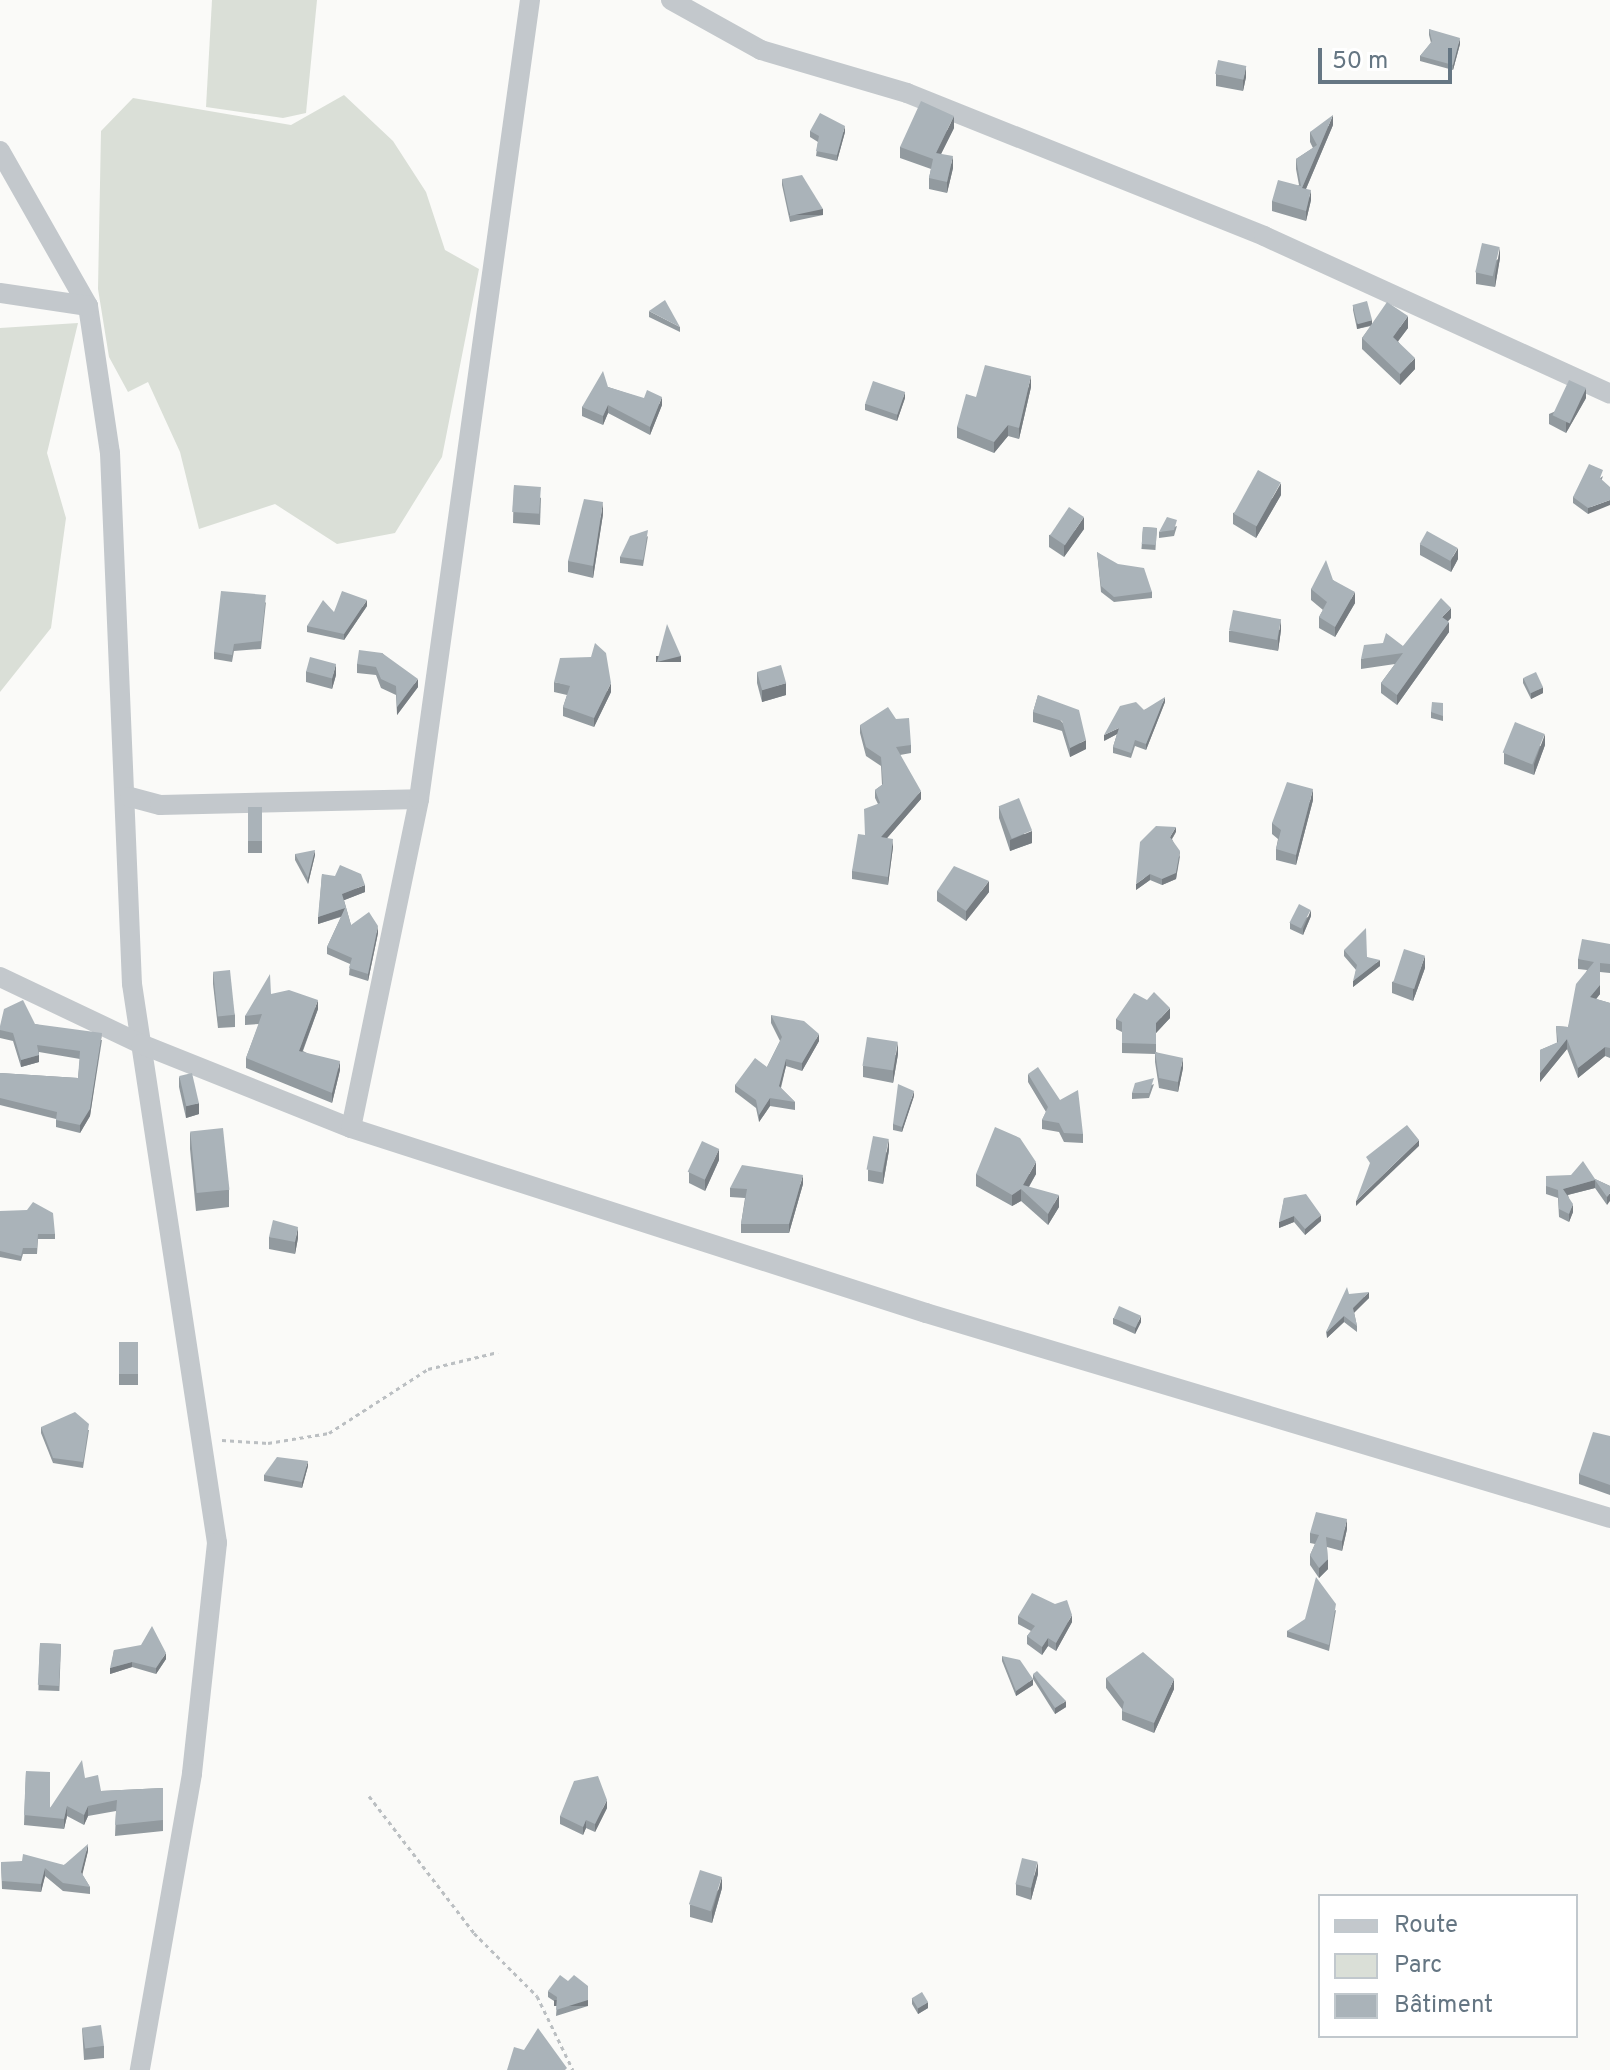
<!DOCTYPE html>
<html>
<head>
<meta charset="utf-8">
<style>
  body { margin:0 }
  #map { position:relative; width:1610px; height:2070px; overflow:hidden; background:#fafaf8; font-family:Overpass,sans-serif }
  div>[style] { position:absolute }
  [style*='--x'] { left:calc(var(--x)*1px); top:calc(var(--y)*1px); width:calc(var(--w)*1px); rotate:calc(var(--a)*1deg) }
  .green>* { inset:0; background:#dadfd7 }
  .path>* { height:3px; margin-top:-1.5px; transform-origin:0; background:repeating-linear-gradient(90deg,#bbbfc2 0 4px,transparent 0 8px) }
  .street>* { height:20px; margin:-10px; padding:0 10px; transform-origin:10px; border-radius:10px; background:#c3c8cc }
  .wall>* { inset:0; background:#929a9f; transform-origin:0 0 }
  .shaded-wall>* { inset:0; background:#777d82; transform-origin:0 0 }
  .building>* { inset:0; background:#aab3b9; transform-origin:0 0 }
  span { translate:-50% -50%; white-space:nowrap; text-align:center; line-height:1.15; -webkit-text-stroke:8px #fff; paint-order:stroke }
  .legend { position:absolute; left:1318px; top:1894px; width:260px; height:144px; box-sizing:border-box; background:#fff; border:2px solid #c1c8cd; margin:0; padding:10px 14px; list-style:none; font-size:24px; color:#657683 }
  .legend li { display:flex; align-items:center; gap:16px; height:40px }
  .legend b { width:40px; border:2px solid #c1c8cd }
  .scale { position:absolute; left:1318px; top:48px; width:134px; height:36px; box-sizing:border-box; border:4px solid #657683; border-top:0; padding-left:10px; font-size:24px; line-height:28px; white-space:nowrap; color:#657683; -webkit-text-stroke:6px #fff; paint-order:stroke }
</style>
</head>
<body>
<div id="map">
  <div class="green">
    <i style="clip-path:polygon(212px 0,317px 0,306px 113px,283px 118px,206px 107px)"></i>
    <i style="clip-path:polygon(344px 95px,393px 141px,426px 192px,445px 250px,479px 269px,442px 457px,395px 533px,337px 544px,275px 504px,199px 529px,180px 452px,148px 382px,128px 392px,109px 357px,98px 289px,101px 131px,133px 98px,291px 125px)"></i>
    <i style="clip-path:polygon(78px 323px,47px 453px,66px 518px,51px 628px,0 692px,0 328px)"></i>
  </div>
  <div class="path">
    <i style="--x:222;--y:1440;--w:46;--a:3.7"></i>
    <i style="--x:268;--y:1443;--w:62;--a:-9.3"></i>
    <i style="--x:329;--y:1433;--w:118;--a:-32.9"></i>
    <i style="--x:428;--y:1369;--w:72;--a:-13.7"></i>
    <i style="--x:369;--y:1796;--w:173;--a:52.5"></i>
    <i style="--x:474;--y:1933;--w:89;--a:45"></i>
    <i style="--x:537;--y:1996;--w:82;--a:64.1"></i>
  </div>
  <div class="street">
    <i style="--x:671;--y:0;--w:103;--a:29.1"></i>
    <i style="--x:761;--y:50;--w:152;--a:16.4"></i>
    <i style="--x:907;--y:93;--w:385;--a:21.8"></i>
    <i style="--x:1264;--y:236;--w:380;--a:24.5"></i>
    <i style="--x:0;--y:151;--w:178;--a:60.4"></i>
    <i style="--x:88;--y:306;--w:149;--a:81.5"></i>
    <i style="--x:110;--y:453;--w:531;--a:87.63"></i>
    <i style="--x:132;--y:984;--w:565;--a:81.35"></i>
    <i style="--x:217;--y:1543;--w:232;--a:96.2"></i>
    <i style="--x:192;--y:1774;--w:301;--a:100"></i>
    <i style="--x:0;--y:293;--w:89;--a:8.4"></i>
    <i style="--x:130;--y:797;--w:31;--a:15"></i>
    <i style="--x:160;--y:805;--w:259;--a:-1.3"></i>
    <i style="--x:0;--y:977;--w:156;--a:25.4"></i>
    <i style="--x:141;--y:1044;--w:226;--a:21.8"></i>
    <i style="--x:351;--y:1128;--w:604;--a:17.84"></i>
    <i style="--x:926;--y:1313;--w:714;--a:16.68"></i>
    <i style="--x:351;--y:1128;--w:336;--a:-78.3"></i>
    <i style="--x:419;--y:799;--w:807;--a:-82.09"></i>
  </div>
  <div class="wall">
    <i style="clip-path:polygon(1429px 29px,1460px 44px,1453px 70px,1420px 61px,1420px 56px,1431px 43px,1429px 35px)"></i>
    <i style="clip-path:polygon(1216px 74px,1246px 77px,1243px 91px,1216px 86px)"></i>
    <i style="clip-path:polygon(1333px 125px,1306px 189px,1311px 200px,1306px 221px,1272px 211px,1272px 201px,1299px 185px,1296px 169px,1296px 159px,1313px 148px,1310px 142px,1310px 132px)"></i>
    <i style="clip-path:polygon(954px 128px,941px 154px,953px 168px,947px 193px,929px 189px,929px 178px,931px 169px,900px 158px,900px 147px)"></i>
    <i style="clip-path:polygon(810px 131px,845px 132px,837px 161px,816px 156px,818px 142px,810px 137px)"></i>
    <i style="clip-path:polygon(782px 179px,823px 215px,790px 222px,782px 185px)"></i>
    <i style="clip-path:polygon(1500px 258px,1495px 287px,1476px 284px,1476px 272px)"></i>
    <i style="clip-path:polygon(1353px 305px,1372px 324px,1408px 328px,1398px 341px,1415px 369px,1400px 385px,1362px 349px,1362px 338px,1371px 326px,1357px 329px,1353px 310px)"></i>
    <i style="clip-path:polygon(649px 311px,680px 327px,680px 332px,649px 317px)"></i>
    <i style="clip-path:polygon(608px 387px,662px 405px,650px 435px,608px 413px,603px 425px,582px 416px,582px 407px)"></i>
    <i style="clip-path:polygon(1031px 387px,1019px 439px,1008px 436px,994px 453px,957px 438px,957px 427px,976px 397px)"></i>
    <i style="clip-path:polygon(905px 398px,897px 421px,865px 410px,865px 404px)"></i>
    <i style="clip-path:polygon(1586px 398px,1566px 433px,1549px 424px,1549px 414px)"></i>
    <i style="clip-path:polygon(1603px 476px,1602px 479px,1588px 514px,1573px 503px,1573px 497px)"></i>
    <i style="clip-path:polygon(514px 485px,541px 498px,540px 525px,513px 523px)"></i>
    <i style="clip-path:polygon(1281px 495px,1256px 538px,1233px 524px,1233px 513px)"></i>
    <i style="clip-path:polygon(603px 514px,593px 578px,568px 572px,568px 561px)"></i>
    <i style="clip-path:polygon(1177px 526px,1174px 536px,1159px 538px,1159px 532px)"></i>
    <i style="left:1143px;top:527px;width:14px;height:22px;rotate:4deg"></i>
    <i style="clip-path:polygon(1084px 529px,1064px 557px,1049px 547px,1049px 535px)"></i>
    <i style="clip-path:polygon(648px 536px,643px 566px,620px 563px,620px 557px)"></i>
    <i style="clip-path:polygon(1420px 544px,1458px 559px,1451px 572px,1420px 555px)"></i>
    <i style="clip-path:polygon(1097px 552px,1152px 592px,1152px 598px,1114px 602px,1101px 592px)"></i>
    <i style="clip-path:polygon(1333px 580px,1355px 603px,1335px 637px,1319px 628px,1319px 617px,1323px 610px,1311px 600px,1311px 589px)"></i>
    <i style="clip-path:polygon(266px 602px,261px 649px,234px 651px,232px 662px,214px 659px,214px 652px)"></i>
    <i style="clip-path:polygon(367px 606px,344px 640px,307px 632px,307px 626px,334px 612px)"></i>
    <i style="clip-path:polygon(1451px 618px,1448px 621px,1449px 632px,1397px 705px,1381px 693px,1381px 683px,1395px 664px,1361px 669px,1361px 659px,1403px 646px)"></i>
    <i style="clip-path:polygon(1281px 630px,1278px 651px,1229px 642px,1229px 631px)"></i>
    <i style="clip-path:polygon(382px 653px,418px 687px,397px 715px,396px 695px,381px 688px,376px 675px,357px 673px,357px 664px)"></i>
    <i style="clip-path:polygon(306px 671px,336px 675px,332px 689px,306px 682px)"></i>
    <i style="clip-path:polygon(757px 672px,786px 695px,762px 702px,757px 683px)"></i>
    <i style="clip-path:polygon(1523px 678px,1543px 693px,1531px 699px,1523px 683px)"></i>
    <i style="clip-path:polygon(554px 682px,611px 692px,594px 727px,563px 716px,563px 707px,567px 695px,554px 692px)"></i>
    <i style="clip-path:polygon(1038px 695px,1086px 749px,1070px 757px,1062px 731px,1033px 722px,1033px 712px)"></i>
    <i style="clip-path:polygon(1165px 702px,1146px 750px,1135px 746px,1131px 758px,1113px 753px,1113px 747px,1117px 734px,1104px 741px,1144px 710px)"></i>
    <i style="clip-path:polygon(1443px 703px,1443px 721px,1431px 718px,1431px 712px)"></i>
    <i style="clip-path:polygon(860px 725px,911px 745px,911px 753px,900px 755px,921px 799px,887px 838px,893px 847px,888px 885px,852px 879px,852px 871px,878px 804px,875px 798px,875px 790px,882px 785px,881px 766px,866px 756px,860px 733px)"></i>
    <i style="clip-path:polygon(1545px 745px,1534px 775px,1504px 764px,1504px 753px)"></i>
    <i style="clip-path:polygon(1313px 800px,1296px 865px,1276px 860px,1276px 849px,1278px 839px,1272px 834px,1272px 823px)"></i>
    <i style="clip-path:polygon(999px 806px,1032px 843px,1010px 851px,999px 818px)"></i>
    <i style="left:248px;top:807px;width:14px;height:46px"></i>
    <i style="clip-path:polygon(1176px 832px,1172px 839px,1180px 857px,1176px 879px,1162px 885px,1150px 880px,1136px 890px)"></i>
    <i style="clip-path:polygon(295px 854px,315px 855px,308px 884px,295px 860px)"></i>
    <i style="clip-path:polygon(322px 874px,365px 892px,344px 900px,351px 925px,378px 933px,368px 981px,349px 975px,350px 964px,327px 954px,327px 947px,341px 917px,318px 924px)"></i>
    <i style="clip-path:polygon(937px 891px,989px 892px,966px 921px,937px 901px)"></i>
    <i style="clip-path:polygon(1311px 916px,1303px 935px,1290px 929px,1290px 923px)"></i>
    <i style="clip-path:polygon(1610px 944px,1610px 973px,1600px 972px,1600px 994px,1596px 999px,1610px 1003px,1610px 1058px,1605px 1056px,1578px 1078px,1567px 1049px,1540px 1082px,1540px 1050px,1557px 1043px,1556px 1026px,1568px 1027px,1587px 970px,1578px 969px,1578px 959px)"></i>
    <i style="clip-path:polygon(1344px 950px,1367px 957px,1380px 966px,1353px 987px,1356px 970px,1344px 956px)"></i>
    <i style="clip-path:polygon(1425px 968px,1413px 1001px,1392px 993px,1392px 982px)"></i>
    <i style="clip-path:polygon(213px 972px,235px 1015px,235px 1027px,218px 1028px,213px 984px)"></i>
    <i style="clip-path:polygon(271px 994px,318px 1009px,303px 1051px,340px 1070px,332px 1103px,246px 1068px,246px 1058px,259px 1024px,245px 1025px,245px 1016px)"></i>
    <i style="clip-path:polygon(771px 1015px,819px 1041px,802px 1071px,786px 1066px,781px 1088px,795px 1102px,795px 1110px,770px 1106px,759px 1122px,756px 1108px,735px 1092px,735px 1085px,767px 1067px,780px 1041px,771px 1023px)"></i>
    <i style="clip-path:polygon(1170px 1018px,1156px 1033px,1156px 1052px,1183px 1068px,1178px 1092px,1159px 1088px,1155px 1062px,1155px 1054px,1122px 1053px,1122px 1032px,1116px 1029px,1116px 1019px)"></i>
    <i style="clip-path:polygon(35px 1024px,102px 1040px,90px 1116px,80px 1133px,56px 1127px,56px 1119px,0 1105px,0 1073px,78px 1078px,80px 1059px,39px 1052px,39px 1062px,21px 1067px,13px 1041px,0 1038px,0 1026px)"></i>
    <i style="clip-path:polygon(898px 1054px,893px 1083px,863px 1077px,863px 1066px)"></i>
    <i style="clip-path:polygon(1028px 1074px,1083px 1134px,1083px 1143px,1064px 1142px,1059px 1132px,1042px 1129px,1042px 1120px,1046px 1112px,1028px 1082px)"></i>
    <i style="clip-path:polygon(179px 1076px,199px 1114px,186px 1118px,179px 1087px)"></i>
    <i style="clip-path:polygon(1154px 1084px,1149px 1098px,1132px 1099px,1132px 1093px)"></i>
    <i style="clip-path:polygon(914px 1096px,902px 1132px,893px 1130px,893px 1124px)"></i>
    <i style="clip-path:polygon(190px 1132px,229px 1190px,229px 1207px,196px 1211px,190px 1149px)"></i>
    <i style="clip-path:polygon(889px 1150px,883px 1184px,868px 1181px,868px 1170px)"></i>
    <i style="clip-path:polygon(719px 1160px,705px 1191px,689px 1183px,689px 1172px)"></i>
    <i style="clip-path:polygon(976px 1174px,1036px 1174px,1029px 1187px,1059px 1207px,1048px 1225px,1021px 1201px,1012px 1206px,976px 1186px)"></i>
    <i style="clip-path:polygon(1546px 1176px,1595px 1179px,1610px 1186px,1607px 1205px,1595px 1188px,1568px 1195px,1573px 1212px,1569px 1222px,1559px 1217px,1558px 1198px,1546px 1194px)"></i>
    <i style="clip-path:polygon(803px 1184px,789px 1233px,741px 1233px,741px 1224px,745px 1198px,730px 1197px,730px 1188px)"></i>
    <i style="clip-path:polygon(1284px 1198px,1321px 1221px,1305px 1235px,1294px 1222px,1279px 1228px)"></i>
    <i style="clip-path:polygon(0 1211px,55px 1234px,55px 1239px,38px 1239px,37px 1254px,23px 1254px,21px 1261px,0 1257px)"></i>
    <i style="clip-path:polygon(269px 1237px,298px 1238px,295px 1254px,269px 1249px)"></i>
    <i style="clip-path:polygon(1349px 1294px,1369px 1298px,1354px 1312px,1357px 1326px,1357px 1332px,1344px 1322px,1327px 1338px,1326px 1332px)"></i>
    <i style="clip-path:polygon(1113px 1318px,1141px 1322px,1135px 1334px,1113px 1324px)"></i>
    <i style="left:119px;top:1342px;width:19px;height:43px"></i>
    <i style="clip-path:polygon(41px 1427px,89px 1430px,83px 1468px,53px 1463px,41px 1433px)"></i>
    <i style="clip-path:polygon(1610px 1436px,1610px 1495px,1579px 1484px,1579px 1474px)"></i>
    <i style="clip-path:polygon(308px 1466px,302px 1488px,264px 1481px,264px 1475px)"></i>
    <i style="clip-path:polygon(1347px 1529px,1342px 1551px,1327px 1547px,1328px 1569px,1319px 1578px,1310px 1565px,1310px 1555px,1315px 1544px,1310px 1543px,1310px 1533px)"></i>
    <i style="clip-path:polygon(1336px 1610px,1329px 1651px,1287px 1637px,1287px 1631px)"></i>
    <i style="clip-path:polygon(1018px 1616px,1072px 1622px,1056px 1651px,1048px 1646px,1042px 1655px,1027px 1644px,1027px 1636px,1031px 1631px,1018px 1624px)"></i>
    <i style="left:61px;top:1644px;width:47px;height:21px;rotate:92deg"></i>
    <i style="clip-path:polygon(114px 1650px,166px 1659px,156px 1674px,132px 1667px,110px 1674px)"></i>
    <i style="clip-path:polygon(1002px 1656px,1033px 1685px,1016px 1696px,1002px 1661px)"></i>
    <i style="clip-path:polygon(1033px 1674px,1066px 1707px,1055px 1714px,1033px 1679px)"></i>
    <i style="clip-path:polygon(1106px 1678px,1174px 1689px,1154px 1733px,1122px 1720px,1122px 1709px,1106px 1688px)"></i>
    <i style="clip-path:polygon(26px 1771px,50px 1808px,85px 1778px,101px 1791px,163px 1788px,163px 1831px,115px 1836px,116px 1811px,88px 1816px,84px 1825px,67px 1816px,64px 1829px,24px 1825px)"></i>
    <i style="clip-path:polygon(607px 1808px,595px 1832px,586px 1828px,583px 1835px,560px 1824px,560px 1816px)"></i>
    <i style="clip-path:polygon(88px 1851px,82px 1874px,90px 1887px,90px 1894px,63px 1891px,45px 1876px,41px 1892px,2px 1889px,1px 1862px,64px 1865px)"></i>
    <i style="clip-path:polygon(1038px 1874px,1031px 1900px,1016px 1895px,1016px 1884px)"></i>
    <i style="clip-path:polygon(722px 1888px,712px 1923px,690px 1917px,690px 1905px)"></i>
    <i style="clip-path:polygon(548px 1991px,588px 2006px,556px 2016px,557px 2003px,548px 1997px)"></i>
    <i style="clip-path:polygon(912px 1998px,928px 2008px,918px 2014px,912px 2004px)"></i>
    <i style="clip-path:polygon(82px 2028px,104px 2046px,104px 2058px,84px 2060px)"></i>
  </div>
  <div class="shaded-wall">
    <i style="clip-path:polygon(1460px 38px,1460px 44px,1453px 70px,1453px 65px)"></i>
    <i style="clip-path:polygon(1246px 66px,1246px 77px,1243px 91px,1243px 80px)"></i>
    <i style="clip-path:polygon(1333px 115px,1333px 125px,1302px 198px,1302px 188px)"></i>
    <i style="clip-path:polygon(954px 116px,954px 128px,936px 164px,936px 153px)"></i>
    <i style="clip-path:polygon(845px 126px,845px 132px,837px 161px,837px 155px)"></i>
    <i style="clip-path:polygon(953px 156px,953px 168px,947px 193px,947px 182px)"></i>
    <i style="clip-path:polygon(1311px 190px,1311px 200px,1306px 221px,1306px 211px)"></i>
    <i style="left:823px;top:209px;width:6px;height:34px;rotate:90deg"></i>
    <i style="clip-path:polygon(1500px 247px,1500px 258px,1495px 287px,1495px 276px)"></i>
    <i style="clip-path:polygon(1408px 316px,1408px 328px,1393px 348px,1393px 337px)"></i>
    <i style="clip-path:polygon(1372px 320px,1372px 325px,1357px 329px,1357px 323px)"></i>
    <i style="clip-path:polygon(1415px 358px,1415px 369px,1400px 385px,1400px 374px)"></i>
    <i style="clip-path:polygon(1031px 376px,1031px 387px,1019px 439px,1019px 428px)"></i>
    <i style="clip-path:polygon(1586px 388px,1586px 398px,1566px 433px,1566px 423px)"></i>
    <i style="clip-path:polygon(905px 392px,905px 398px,897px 421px,897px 415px)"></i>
    <i style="clip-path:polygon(662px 397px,662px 405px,650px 435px,650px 427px)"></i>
    <i style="clip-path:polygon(608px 405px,608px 413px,603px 425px,603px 416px)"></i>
    <i style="clip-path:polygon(1008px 425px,1008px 436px,994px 453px,994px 442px)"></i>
    <i style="clip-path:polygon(1281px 483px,1281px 495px,1256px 538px,1256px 527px)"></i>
    <i style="clip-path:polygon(1610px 500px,1610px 505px,1588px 514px,1588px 508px)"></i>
    <i style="clip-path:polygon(603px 502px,603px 514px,593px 578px,593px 566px)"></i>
    <i style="clip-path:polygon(1084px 517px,1084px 529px,1064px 557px,1064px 546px)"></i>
    <i style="clip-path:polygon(1458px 548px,1458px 559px,1451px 572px,1451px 560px)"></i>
    <i style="clip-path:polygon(1355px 592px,1355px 603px,1335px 637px,1335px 627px)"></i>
    <i style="clip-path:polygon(367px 600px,367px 606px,344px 640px,344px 634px)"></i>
    <i style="clip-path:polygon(1451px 608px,1451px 618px,1442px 627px,1442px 617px)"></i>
    <i style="clip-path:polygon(1281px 619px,1281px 630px,1278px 651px,1278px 639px)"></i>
    <i style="clip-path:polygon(1449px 622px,1449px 632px,1397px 705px,1397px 695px)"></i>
    <i style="left:681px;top:656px;width:6px;height:25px;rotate:90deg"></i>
    <i style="clip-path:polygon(336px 664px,336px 675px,332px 689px,332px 678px)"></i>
    <i style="clip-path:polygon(418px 679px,418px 687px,397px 715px,397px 707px)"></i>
    <i style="clip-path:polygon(611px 683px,611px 692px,594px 727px,594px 718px)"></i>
    <i style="clip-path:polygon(786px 683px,786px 695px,762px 702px,762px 690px)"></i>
    <i style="clip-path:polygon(1543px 687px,1543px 693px,1531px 699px,1531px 693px)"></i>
    <i style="clip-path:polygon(1165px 697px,1165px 702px,1146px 750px,1146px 744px)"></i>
    <i style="clip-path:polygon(1119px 728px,1119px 733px,1104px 741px,1104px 735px)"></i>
    <i style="clip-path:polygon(1545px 734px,1545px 745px,1534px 775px,1534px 764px)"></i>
    <i style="clip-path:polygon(1086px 740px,1086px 749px,1070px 757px,1070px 748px)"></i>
    <i style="clip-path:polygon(1313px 789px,1313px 800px,1296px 865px,1296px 855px)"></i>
    <i style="clip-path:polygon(921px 791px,921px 799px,881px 845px,881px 837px)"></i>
    <i style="clip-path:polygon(1176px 827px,1176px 832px,1170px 842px,1170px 837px)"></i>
    <i style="clip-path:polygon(1032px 831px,1032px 843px,1010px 851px,1010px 840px)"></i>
    <i style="clip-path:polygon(893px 839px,893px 847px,888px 885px,888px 877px)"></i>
    <i style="clip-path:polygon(315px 850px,315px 855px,308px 884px,308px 878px)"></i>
    <i style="clip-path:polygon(1180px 851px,1176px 879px,1162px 885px,1162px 879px)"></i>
    <i style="clip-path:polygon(1150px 874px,1150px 880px,1136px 890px,1136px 884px)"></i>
    <i style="clip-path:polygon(989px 881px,989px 892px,966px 921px,966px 911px)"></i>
    <i style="clip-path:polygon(365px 885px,365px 892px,342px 901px,342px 894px)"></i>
    <i style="clip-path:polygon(345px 908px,345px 915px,318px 924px,318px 917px)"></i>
    <i style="clip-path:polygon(1311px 910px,1311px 916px,1303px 935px,1303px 929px)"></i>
    <i style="clip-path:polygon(378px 926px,378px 933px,368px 981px,368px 974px)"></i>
    <i style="clip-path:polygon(1425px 956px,1425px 968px,1413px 1001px,1413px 989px)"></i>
    <i style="clip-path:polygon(1380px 960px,1380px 966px,1353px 987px,1353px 981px)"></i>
    <i style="clip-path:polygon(1600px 985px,1600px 994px,1590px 1007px,1590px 997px)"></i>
    <i style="clip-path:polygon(318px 1000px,318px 1009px,299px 1060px,299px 1051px)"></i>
    <i style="clip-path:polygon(1170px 1008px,1170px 1018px,1156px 1033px,1156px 1023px)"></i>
    <i style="clip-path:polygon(102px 1033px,90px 1116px,80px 1133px,80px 1125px)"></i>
    <i style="clip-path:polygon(819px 1034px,819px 1041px,802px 1071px,802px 1063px)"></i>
    <i style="clip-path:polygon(1567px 1039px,1567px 1049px,1540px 1082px,1540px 1073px)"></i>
    <i style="clip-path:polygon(898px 1042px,898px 1054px,893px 1083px,893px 1071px)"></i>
    <i style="clip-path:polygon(1605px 1047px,1605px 1056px,1578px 1078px,1578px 1068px)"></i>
    <i style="clip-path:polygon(39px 1055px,39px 1062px,21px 1067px,21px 1060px)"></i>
    <i style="clip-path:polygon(1183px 1058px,1183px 1068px,1178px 1092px,1178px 1082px)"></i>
    <i style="clip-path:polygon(786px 1059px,786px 1066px,779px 1093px,779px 1086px)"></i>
    <i style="clip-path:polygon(340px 1061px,340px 1070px,332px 1103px,332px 1093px)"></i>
    <i style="clip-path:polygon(914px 1091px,914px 1096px,902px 1132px,902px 1127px)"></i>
    <i style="clip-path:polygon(770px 1098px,770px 1106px,759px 1122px,759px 1115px)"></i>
    <i style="clip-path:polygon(199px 1103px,199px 1114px,186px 1118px,186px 1106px)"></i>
    <i style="clip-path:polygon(889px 1139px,889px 1150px,883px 1184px,883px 1172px)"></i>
    <i style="clip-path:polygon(1419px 1140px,1419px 1146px,1356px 1206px,1356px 1201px)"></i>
    <i style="clip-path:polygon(719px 1149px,719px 1160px,705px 1191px,705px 1179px)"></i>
    <i style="clip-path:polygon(1036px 1162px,1036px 1174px,1025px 1193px,1023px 1185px)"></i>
    <i style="clip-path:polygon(803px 1175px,803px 1184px,789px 1233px,789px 1224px)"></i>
    <i style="clip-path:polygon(1595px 1180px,1595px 1188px,1563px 1196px,1563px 1189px)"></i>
    <i style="clip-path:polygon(1021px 1189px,1021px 1201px,1012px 1206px,1012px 1195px)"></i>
    <i style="clip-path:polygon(1610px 1193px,1610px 1201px,1607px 1205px,1607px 1197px)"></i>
    <i style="clip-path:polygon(1059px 1195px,1059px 1207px,1048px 1225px,1048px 1214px)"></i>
    <i style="clip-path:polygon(1573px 1204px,1573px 1212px,1569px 1222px,1569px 1214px)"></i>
    <i style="clip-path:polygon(1321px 1215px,1321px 1221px,1305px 1235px,1305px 1229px)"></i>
    <i style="clip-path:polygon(1294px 1216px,1294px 1222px,1279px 1228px,1279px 1222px)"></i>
    <i style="clip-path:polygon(298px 1227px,298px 1238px,295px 1254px,295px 1242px)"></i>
    <i style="clip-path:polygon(1369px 1292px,1369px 1298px,1353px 1314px,1353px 1308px)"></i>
    <i style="clip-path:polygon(1141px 1316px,1141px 1322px,1135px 1334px,1135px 1329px)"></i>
    <i style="clip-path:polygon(1344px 1316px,1344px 1322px,1327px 1338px,1327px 1332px)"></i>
    <i style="clip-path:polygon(308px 1461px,308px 1466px,302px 1488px,302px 1482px)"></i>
    <i style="clip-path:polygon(1347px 1519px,1347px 1529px,1342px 1551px,1342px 1541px)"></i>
    <i style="clip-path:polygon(1328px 1559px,1328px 1569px,1319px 1578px,1319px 1568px)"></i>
    <i style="clip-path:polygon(1072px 1615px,1072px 1622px,1056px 1651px,1056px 1643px)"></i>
    <i style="clip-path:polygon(1048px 1638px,1048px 1646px,1042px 1655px,1042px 1647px)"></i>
    <i style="clip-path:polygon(166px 1653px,166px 1659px,156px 1674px,156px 1668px)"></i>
    <i style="clip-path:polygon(132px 1662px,132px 1667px,110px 1674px,110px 1668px)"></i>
    <i style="clip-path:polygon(1033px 1679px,1033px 1685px,1016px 1696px,1016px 1691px)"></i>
    <i style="clip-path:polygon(1174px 1679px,1174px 1689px,1154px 1733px,1154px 1723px)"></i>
    <i style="clip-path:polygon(1066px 1701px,1066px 1707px,1055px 1714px,1055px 1708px)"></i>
    <i style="clip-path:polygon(607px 1800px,607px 1808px,595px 1832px,595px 1824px)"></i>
    <i style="clip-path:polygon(67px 1806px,67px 1816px,64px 1829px,64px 1819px)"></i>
    <i style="clip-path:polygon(88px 1806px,88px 1816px,84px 1825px,84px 1815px)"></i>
    <i style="clip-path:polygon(586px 1820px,586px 1828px,583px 1835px,583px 1827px)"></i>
    <i style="clip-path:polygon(88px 1844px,88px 1851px,81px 1880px,81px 1872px)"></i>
    <i style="clip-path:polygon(1038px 1862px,1038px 1874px,1031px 1900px,1031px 1888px)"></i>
    <i style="clip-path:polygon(45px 1868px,45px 1876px,41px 1892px,41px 1884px)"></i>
    <i style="clip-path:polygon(722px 1877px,722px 1888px,712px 1923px,712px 1912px)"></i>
    <i style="left:588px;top:2000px;width:6px;height:34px;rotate:90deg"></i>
    <i style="clip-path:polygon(928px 2002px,928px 2008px,918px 2014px,918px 2008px)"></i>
  </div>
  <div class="building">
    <i style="clip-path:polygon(1429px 29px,1460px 38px,1453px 65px,1420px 56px,1432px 41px)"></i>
    <i style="left:1218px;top:60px;width:29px;height:14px;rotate:12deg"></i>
    <i style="clip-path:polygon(921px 101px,954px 116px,936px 153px,953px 156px,947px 182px,929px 178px,933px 159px,900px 147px)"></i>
    <i style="clip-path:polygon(820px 113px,845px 126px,837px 155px,816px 151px,819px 136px,810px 131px)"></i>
    <i style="clip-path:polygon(1333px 115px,1302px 188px,1311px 190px,1306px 211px,1272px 201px,1278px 180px,1301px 186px,1296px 159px,1317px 145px,1310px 132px)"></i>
    <i style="clip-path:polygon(802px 175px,823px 209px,790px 216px,782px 179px)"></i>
    <i style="left:1482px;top:243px;width:18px;height:30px;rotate:13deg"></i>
    <i style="clip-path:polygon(665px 300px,680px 327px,649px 311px)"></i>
    <i style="left:1367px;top:301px;width:20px;height:15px;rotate:75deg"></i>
    <i style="clip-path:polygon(1387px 302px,1408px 316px,1393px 337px,1415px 358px,1400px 374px,1362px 338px)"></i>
    <i style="clip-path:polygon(985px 365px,1031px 376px,1019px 428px,1008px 425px,994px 442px,957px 427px,966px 394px,976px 397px)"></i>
    <i style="clip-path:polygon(603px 371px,608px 387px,644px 398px,647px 390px,662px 397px,650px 427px,608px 405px,603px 416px,582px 407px)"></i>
    <i style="left:1569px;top:380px;width:19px;height:39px;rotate:25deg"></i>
    <i style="left:873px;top:381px;width:34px;height:24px;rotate:19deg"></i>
    <i style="clip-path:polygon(1589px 464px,1603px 470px,1600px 478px,1610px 487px,1610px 500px,1588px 508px,1573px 497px)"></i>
    <i style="left:1258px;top:470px;width:26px;height:50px;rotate:29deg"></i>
    <i style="left:514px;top:485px;width:27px;height:27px;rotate:4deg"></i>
    <i style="clip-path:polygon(584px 499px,603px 502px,593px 566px,568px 561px)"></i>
    <i style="left:1069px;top:507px;width:18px;height:34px;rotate:34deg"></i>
    <i style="clip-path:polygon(1167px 517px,1177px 520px,1174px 530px,1159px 532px)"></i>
    <i style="left:1143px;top:527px;width:14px;height:17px;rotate:4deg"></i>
    <i style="clip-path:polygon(648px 530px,643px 560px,620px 557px,630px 536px)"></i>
    <i style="left:1427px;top:531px;width:35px;height:15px;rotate:29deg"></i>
    <i style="clip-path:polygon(1097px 552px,1118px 564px,1144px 568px,1152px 592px,1114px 597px,1101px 586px)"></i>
    <i style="clip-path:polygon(1326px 560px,1333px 580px,1355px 592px,1335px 627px,1319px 617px,1327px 602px,1311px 589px)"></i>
    <i style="clip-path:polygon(221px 591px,266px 595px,261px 641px,234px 644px,232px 655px,214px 652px)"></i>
    <i style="clip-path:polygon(342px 591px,367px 600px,344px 634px,307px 626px,323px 600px,334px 612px)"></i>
    <i style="clip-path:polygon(1441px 598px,1451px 608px,1442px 617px,1449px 622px,1397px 695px,1381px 683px,1403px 653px,1361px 659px,1364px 645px,1383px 643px,1386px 633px,1403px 646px)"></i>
    <i style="left:1233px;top:610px;width:49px;height:21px;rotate:11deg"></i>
    <i style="clip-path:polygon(667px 624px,681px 656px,657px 662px)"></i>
    <i style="clip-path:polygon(595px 643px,606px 653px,611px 683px,594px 718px,563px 707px,570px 686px,554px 682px,560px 658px,591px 657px)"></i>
    <i style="clip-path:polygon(359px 650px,382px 653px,418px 679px,397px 707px,396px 686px,381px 679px,376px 667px,357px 664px)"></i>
    <i style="left:310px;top:657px;width:27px;height:15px;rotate:15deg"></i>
    <i style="left:781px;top:665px;width:19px;height:25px;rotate:74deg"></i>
    <i style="left:1536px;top:672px;width:17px;height:14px;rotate:65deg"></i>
    <i style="clip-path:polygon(1038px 695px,1079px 710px,1086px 740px,1070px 748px,1062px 721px,1033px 712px)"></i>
    <i style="clip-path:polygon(1165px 697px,1146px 744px,1135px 740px,1131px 753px,1113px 747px,1119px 728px,1104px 735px,1120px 706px,1136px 702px,1144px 710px)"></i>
    <i style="clip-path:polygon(1432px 702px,1443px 703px,1443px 716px,1431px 712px)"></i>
    <i style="clip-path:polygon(888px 707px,896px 719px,909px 718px,911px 745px,896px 747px,921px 791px,881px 837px,893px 839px,888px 877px,852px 871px,858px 834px,865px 835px,864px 809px,880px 803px,875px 790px,883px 784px,881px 757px,866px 747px,860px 725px)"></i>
    <i style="left:1515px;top:722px;width:32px;height:33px;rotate:22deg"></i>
    <i style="clip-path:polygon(1287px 782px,1313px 789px,1296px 855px,1276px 849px,1281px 830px,1272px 823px)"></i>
    <i style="left:1019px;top:798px;width:35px;height:22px;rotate:68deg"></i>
    <i style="left:248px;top:807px;width:14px;height:34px"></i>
    <i style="clip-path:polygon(1156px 826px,1176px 827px,1170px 837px,1180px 851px,1176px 873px,1162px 879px,1150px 874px,1136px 884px,1140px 842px)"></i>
    <i style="clip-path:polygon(315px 850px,308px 878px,295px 854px)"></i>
    <i style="clip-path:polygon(340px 865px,361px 874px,365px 885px,342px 894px,351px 925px,369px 912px,378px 926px,368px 974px,349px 968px,352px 958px,327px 947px,345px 908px,318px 917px,322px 874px,335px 876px)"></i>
    <i style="clip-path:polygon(954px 866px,989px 881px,966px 911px,937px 891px)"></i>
    <i style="left:1299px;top:904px;width:13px;height:21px;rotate:27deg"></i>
    <i style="clip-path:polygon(1366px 928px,1367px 957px,1380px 960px,1353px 981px,1357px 965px,1344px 950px)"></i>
    <i style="clip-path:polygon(1582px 939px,1610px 944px,1610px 964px,1600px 963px,1600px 985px,1590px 997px,1610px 1003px,1610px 1048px,1605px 1047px,1578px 1068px,1567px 1039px,1540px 1073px,1540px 1050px,1558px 1042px,1556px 1026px,1568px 1027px,1576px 984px,1594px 962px,1578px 959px)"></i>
    <i style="left:1404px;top:949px;width:22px;height:35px;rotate:18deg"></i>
    <i style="left:230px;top:970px;width:45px;height:17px;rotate:84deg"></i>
    <i style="clip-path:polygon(270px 974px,271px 994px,289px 990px,318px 1000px,299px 1051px,340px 1061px,332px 1093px,246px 1058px,262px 1014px,245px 1016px)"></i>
    <i style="clip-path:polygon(1154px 992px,1170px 1008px,1156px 1023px,1156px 1044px,1122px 1043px,1122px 1022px,1116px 1019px,1134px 993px,1147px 1000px)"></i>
    <i style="clip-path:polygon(23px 1000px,35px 1024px,102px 1033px,90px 1109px,80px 1125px,56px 1120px,57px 1112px,0 1098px,0 1073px,78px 1078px,80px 1051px,37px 1045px,39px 1055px,21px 1060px,13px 1033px,0 1030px,0 1026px,4px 1009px)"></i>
    <i style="clip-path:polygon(771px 1015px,804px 1021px,819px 1034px,802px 1063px,786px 1059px,779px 1086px,795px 1102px,770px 1098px,759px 1115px,756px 1100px,735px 1085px,755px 1058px,767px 1067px,782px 1037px)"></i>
    <i style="left:867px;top:1037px;width:31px;height:29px;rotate:9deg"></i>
    <i style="clip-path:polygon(1155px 1052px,1183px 1058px,1178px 1082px,1159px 1078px)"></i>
    <i style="clip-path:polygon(1038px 1067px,1060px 1100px,1078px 1090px,1083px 1134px,1064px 1133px,1059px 1123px,1042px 1120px,1048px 1107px,1028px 1074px)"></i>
    <i style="left:192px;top:1073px;width:31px;height:13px;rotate:77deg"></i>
    <i style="clip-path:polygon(1154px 1078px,1149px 1093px,1132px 1093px,1135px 1083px)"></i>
    <i style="clip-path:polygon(898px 1084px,914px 1091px,902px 1127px,893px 1124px)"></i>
    <i style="clip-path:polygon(1407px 1125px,1419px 1140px,1356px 1201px,1370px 1163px,1366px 1157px)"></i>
    <i style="clip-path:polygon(995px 1127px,1020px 1138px,1036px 1162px,1023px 1185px,1059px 1195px,1048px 1214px,1021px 1189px,1012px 1195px,976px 1174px)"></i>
    <i style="left:223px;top:1128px;width:62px;height:33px;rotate:84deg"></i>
    <i style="left:873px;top:1136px;width:16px;height:34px;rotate:11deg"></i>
    <i style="left:702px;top:1141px;width:19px;height:34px;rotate:25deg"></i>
    <i style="clip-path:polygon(1583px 1161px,1595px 1179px,1610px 1186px,1610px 1193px,1607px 1197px,1595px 1180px,1563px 1189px,1573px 1204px,1569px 1214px,1559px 1209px,1558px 1190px,1546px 1186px,1546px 1176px,1571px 1175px)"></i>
    <i style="clip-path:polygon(742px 1165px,803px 1175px,789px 1224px,741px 1224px,747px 1189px,730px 1188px)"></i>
    <i style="clip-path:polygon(1306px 1194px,1321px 1215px,1305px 1229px,1294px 1216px,1279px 1222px,1284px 1198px)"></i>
    <i style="clip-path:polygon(33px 1202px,53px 1213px,55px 1234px,38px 1234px,37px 1248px,23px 1248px,21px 1256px,0 1251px,0 1211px,27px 1210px)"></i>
    <i style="clip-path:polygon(273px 1220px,298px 1227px,295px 1242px,269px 1237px)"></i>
    <i style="clip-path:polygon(1347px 1287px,1349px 1294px,1369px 1292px,1353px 1308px,1357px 1326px,1344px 1316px,1327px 1332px,1326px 1332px)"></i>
    <i style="left:1119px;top:1306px;width:24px;height:13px;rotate:24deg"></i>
    <i style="left:119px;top:1342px;width:19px;height:32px"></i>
    <i style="clip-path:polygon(75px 1412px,89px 1424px,83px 1462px,53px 1458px,41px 1427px)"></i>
    <i style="clip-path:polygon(1593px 1432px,1610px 1436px,1610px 1485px,1579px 1474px)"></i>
    <i style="clip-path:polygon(277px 1457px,308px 1461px,302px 1482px,264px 1475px)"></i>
    <i style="clip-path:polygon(1316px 1512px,1347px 1519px,1342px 1541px,1326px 1537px,1328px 1559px,1319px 1568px,1310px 1555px,1319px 1535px,1310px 1533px)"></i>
    <i style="clip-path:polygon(1316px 1577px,1336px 1604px,1329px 1645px,1287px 1631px,1305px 1619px)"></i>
    <i style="clip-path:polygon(1032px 1593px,1055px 1604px,1067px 1600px,1072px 1615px,1056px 1643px,1048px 1638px,1042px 1647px,1027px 1636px,1035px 1626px,1018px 1616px)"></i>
    <i style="clip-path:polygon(152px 1626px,166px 1653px,156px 1668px,132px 1662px,110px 1668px,114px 1650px,141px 1645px)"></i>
    <i style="left:61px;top:1644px;width:42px;height:21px;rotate:93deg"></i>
    <i style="clip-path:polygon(1143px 1652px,1174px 1679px,1154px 1723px,1122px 1711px,1124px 1702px,1106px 1678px)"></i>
    <i style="clip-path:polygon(1002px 1656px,1020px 1660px,1033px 1679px,1016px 1691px)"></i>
    <i style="clip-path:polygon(1037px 1671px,1066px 1701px,1055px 1708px,1033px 1674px)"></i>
    <i style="clip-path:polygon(82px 1760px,85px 1778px,98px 1775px,101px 1791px,163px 1788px,163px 1820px,115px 1825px,117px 1800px,88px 1806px,84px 1815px,67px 1806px,64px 1819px,24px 1815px,26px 1771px,50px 1772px,50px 1808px)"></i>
    <i style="clip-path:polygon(598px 1776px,607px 1800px,595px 1824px,586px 1820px,583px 1827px,560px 1816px,574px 1781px)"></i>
    <i style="clip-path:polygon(88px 1844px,81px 1872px,90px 1887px,63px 1883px,45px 1868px,41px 1884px,2px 1881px,1px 1862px,22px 1861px,23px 1854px,64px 1865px)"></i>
    <i style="left:1022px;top:1858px;width:16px;height:27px;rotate:14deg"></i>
    <i style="left:700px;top:1870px;width:23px;height:36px;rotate:18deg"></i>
    <i style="clip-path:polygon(560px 1975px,568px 1981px,574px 1975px,588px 1986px,588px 2000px,556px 2010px,557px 1997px,548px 1991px)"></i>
    <i style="left:922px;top:1992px;width:12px;height:12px;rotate:59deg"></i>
    <i style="left:101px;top:2025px;width:21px;height:19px;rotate:82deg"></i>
    <i style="clip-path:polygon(538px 2028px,567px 2068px,565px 2070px,507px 2070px,514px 2047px,524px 2050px)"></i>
  </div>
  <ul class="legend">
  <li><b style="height:10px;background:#c3c8cc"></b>Route</li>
  <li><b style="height:22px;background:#dadfd7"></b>Parc</li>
  <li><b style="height:22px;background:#aab3b9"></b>Bâtiment</li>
  </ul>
  <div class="scale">50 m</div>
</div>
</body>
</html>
